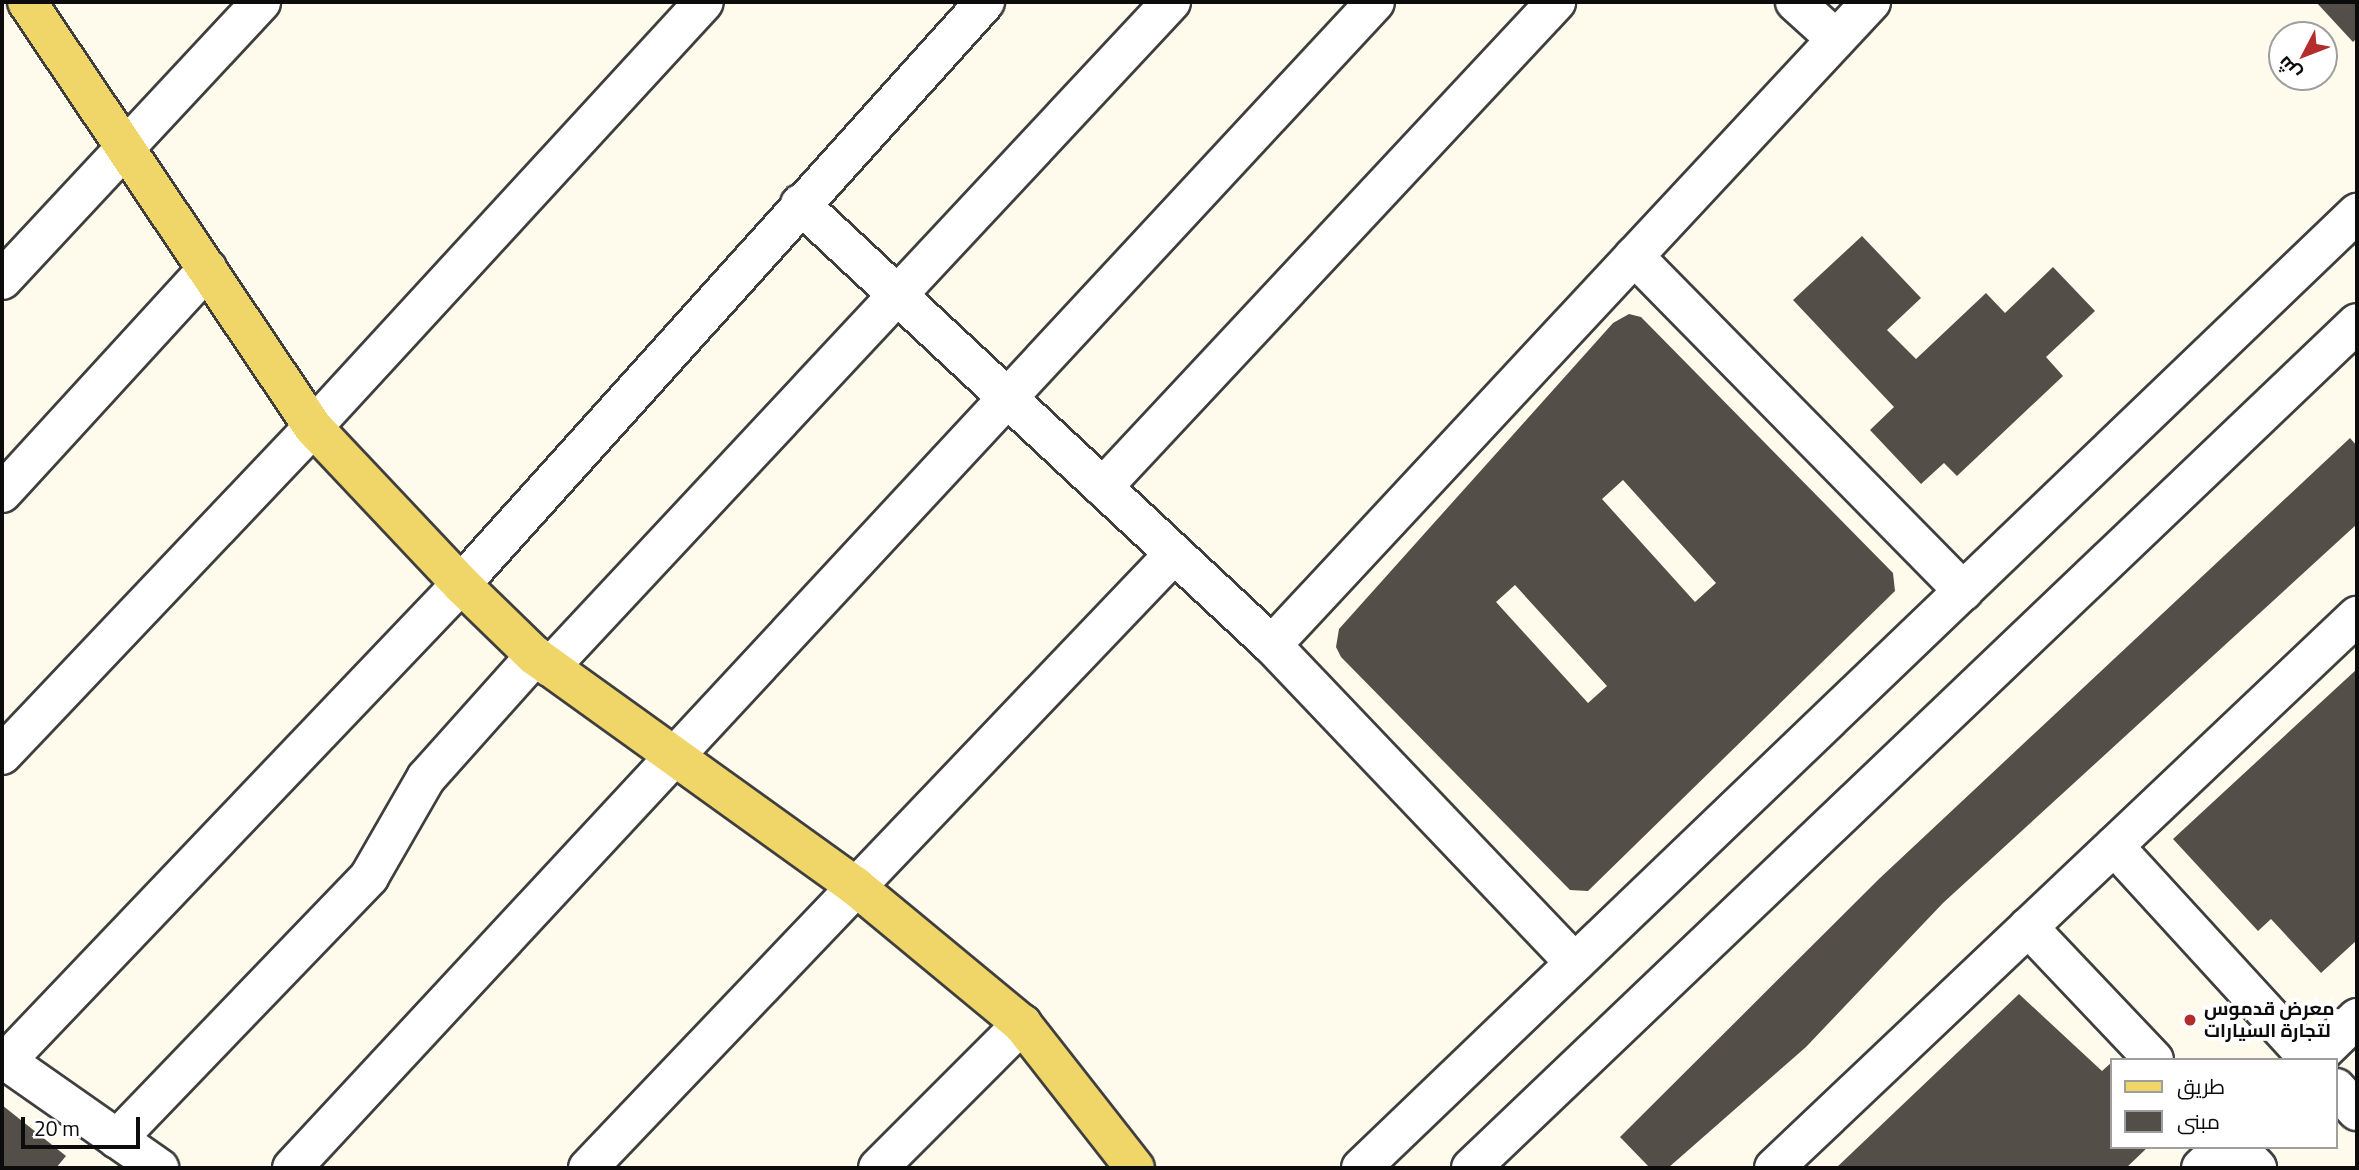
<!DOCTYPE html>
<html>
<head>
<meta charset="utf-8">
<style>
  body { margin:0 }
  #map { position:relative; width:2359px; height:1170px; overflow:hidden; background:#fefbec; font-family:Georgia,Cairo,serif }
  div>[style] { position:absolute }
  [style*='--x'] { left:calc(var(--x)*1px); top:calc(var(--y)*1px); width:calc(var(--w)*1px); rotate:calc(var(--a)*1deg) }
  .building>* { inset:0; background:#544e49 }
  .roads { filter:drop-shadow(2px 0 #3f3f3f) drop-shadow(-2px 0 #3f3f3f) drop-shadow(0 2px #3f3f3f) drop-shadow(0 -2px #3f3f3f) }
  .minor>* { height:38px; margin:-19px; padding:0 19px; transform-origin:19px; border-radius:19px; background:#fff }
  .major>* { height:38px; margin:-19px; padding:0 19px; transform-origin:19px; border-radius:19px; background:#f0d569 }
  .dots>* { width:19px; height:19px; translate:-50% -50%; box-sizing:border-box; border:4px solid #fff; border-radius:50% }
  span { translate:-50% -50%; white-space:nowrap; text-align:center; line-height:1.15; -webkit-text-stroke:7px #fff; paint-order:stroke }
  .poi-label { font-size:19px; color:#0c0c0c; font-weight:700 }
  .left { translate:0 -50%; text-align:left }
  .frame { position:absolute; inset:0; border:4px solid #0c0c0c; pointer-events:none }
  .legend { position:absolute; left:2110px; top:1058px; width:228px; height:91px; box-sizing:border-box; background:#fff; border:2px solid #9e9e9e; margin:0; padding:9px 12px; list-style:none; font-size:21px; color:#0c0c0c }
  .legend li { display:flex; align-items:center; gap:14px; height:35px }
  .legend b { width:35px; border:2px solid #9e9e9e }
  .north { position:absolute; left:2268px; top:21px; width:70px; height:70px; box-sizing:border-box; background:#fff; border:2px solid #9e9e9e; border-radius:50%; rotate:228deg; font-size:19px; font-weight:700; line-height:28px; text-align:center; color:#0c0c0c }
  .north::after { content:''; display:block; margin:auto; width:24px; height:32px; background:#b32d2d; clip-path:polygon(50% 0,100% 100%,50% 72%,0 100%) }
  .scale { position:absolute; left:21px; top:1117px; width:119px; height:32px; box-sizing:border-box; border:4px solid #0c0c0c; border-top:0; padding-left:9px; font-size:21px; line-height:24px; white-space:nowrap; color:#0c0c0c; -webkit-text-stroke:5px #fff; paint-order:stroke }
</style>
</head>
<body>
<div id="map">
  <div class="building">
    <i style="clip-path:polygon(2316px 2px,2357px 2px,2357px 38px,2353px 42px)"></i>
    <i style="clip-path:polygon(1862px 236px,1921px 298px,1887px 330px,1916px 359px,1986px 293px,2005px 313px,2053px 267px,2095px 311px,2046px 357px,2063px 376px,1957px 476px,1944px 463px,1921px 484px,1870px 430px,1894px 407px,1793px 300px)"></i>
    <i style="clip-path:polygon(evenodd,1629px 314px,1641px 317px,1893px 573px,1895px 591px,1588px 891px,1570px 890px,1341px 657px,1336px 647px,1339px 629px,1613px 323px,1629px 314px,1623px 480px,1716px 583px,1695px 602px,1602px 499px,1623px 480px,1629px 314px,1515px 585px,1607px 686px,1588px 703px,1496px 602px,1515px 585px)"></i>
    <i style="clip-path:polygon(2350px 438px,2357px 446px,2357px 524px,1943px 903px,1806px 1047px,1668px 1168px,1650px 1168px,1620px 1137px,1880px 878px)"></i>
    <i style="clip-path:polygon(2357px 669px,2357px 940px,2321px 973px,2271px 919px,2258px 931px,2173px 839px)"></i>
    <i style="clip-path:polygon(2019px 994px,2102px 1071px,2112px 1062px,2112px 1147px,2148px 1147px,2126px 1168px,1836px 1168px)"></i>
    <i style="clip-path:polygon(2px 1105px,66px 1156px,56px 1168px,2px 1168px)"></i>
  </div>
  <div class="roads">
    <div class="minor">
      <i style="--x:1795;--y:2;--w:55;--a:42.1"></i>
      <i style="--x:800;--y:204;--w:646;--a:43.06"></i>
      <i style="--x:1272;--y:645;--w:439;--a:46.4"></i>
      <i style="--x:1634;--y:256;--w:470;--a:45.5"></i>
      <i style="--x:2;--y:280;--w:380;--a:-47"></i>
      <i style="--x:1103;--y:487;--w:664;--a:-46.95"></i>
      <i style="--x:2;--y:493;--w:304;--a:-47.5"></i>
      <i style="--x:1272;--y:645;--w:879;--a:-47.03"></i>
      <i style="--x:550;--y:667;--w:910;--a:-46.96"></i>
      <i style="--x:2;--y:755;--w:452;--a:-46.5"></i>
      <i style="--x:313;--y:427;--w:577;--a:-47.39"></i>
      <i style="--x:2114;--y:846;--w:290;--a:47.5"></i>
      <i style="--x:2028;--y:927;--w:183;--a:46.5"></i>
      <i style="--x:2;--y:1058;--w:192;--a:35"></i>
      <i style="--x:2314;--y:1060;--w:60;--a:-44.3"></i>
      <i style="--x:6;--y:1061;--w:659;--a:-46.35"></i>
      <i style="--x:461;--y:584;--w:783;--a:-48"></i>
      <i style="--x:2336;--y:1088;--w:31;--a:48"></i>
      <i style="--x:117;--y:1139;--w:364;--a:-46.1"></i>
      <i style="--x:369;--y:877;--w:114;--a:-60.1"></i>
      <i style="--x:426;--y:778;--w:164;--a:-48.2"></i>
      <i style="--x:2237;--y:1147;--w:29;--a:46"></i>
      <i style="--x:292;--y:1168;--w:1591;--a:-47.11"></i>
      <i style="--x:588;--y:1168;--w:849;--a:-46.34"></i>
      <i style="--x:878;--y:1168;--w:204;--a:-45"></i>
      <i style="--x:1361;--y:1168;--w:1380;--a:-43.8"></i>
      <i style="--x:1471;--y:1168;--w:1224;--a:-43.64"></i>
      <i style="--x:1774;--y:1168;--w:803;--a:-43.44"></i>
      <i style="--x:2201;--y:1168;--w:30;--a:-44"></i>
    </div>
    <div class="major">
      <i style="--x:27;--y:2;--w:512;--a:56.06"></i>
      <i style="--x:313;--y:427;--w:216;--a:46.7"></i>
      <i style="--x:461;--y:584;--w:103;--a:44.2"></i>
      <i style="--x:535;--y:656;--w:394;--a:35.7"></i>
      <i style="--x:855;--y:886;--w:217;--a:39.6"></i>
      <i style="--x:1022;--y:1024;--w:183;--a:51.9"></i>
    </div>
  </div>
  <div class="dots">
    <i style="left:2190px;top:1020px;background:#b32d2d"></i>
  </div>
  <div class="poi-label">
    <span class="left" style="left:2204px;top:1020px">معرض قدموس<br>لتجارة السيارات</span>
  </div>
  <div class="frame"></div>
  <ul class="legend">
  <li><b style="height:9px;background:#f0d569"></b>طريق</li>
  <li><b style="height:19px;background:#544e49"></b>مبنى</li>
  </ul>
  <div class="north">ش</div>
  <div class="scale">20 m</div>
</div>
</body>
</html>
